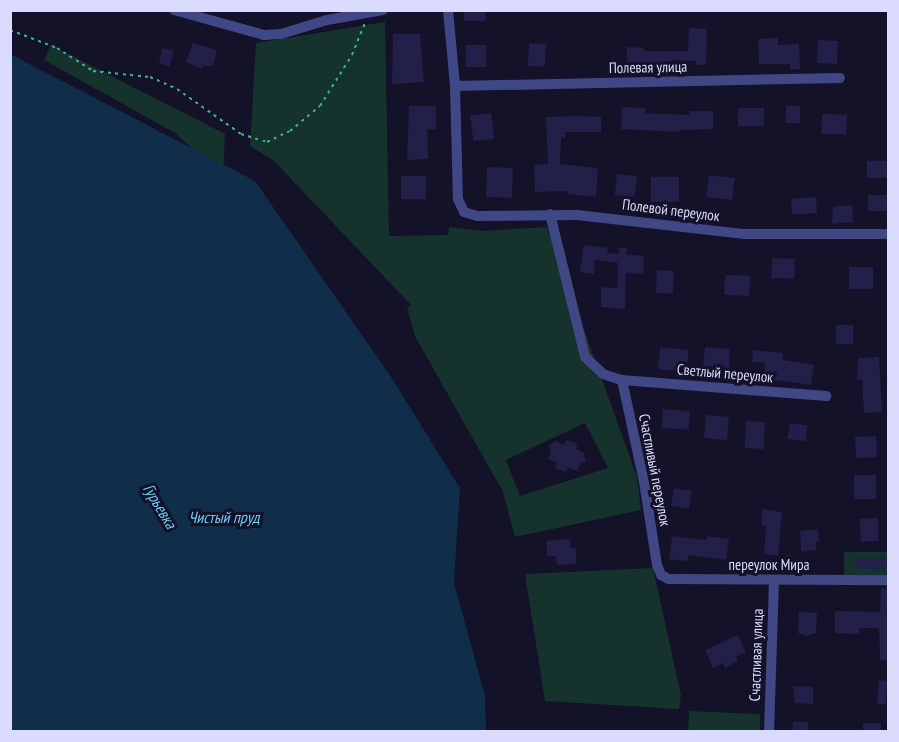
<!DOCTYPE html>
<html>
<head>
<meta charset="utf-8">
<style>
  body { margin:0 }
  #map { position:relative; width:899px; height:742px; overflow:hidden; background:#131229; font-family:"PT Sans Narrow",sans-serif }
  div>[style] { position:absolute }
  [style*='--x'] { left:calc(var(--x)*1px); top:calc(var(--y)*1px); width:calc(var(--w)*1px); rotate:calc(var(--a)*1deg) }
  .green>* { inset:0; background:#15322d; transform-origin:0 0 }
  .water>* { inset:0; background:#102d4a }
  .building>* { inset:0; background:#221f49; transform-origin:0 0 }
  .path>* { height:2px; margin-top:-1px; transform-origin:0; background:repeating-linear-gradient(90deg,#37b59c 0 3px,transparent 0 7.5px) }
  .minor>* { height:10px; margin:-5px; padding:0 5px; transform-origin:5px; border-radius:5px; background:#404785 }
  span { translate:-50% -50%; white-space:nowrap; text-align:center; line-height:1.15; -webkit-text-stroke:6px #131229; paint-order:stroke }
  .street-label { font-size:15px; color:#dbdcfd }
  .water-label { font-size:16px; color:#6fcbf7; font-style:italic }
  .frame { position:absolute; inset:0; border:12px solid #dbdcfd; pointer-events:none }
</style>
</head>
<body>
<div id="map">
  <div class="green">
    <i style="clip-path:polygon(evenodd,385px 22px,389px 236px,448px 235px,449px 227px,483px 231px,547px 227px,637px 477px,641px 510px,515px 537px,503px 492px,415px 336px,407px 308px,411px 305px,273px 160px,250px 146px,256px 43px,385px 22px,585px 423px,608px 468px,520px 496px,506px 460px,585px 423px)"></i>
    <i style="clip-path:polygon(51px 45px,225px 134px,223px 176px,175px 133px,44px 60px)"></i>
    <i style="left:888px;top:552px;width:26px;height:44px;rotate:90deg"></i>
    <i style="clip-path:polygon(653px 568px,681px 695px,679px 709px,545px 701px,525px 574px)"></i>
    <i style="clip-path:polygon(689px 711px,760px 714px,760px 731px,688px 731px)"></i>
  </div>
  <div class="water">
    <i style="clip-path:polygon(10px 54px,255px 181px,391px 377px,460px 488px,454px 583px,485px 696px,486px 731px,11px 731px)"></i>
  </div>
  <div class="building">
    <i style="left:464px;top:10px;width:21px;height:11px"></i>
    <i style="clip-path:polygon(689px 28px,707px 29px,706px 65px,696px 65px,696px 61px,673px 60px,673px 69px,627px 68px,627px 47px,644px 48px,644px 51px,688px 51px)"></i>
    <i style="clip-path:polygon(393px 34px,420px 34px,424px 82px,392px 84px)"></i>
    <i style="clip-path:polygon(778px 38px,778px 45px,799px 44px,800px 69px,790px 70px,790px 64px,759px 64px,758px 39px)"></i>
    <i style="left:818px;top:40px;width:20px;height:23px;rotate:3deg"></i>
    <i style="clip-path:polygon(193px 43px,217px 50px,213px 66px,203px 66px,202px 69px,186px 62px)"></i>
    <i style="left:529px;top:43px;width:17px;height:23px;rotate:3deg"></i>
    <i style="left:466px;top:45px;width:20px;height:22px"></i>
    <i style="left:163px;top:48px;width:11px;height:16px;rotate:15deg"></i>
    <i style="clip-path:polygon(409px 106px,436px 106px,436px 129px,427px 129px,428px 159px,407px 160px)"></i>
    <i style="left:786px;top:106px;width:14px;height:17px"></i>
    <i style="clip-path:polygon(622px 107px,646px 108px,645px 113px,690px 115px,690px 111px,713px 111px,713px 129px,679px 130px,679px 132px,621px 129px)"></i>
    <i style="left:738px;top:108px;width:26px;height:18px"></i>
    <i style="left:491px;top:113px;width:26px;height:21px;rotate:83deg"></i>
    <i style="left:822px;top:114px;width:25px;height:20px;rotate:2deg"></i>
    <i style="clip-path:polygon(581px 116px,601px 117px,601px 132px,565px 132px,565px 138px,561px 138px,560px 164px,598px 168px,596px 197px,567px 194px,567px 191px,535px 192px,534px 165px,548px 164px,546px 117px)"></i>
    <i style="left:888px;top:161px;width:17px;height:21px;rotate:90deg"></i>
    <i style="left:487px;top:167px;width:26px;height:30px;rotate:2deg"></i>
    <i style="left:617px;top:174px;width:20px;height:21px;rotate:6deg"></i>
    <i style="left:709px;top:175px;width:26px;height:22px;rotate:7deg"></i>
    <i style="left:401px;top:176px;width:25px;height:23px"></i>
    <i style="left:651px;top:177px;width:28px;height:25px"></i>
    <i style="left:868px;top:195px;width:20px;height:16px"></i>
    <i style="left:816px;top:197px;width:16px;height:25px;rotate:86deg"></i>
    <i style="clip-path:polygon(852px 205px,853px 222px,832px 224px,833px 207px)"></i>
    <i style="clip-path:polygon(584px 245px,608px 248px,607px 253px,619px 254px,619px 248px,627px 248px,626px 254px,644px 256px,643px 274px,626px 273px,625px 309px,601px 307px,601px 287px,617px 288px,618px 263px,595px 260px,594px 274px,580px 272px)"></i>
    <i style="left:772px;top:258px;width:23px;height:20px;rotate:2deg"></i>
    <i style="left:849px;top:267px;width:24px;height:22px"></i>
    <i style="left:657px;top:270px;width:17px;height:23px;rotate:3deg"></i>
    <i style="left:725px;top:275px;width:25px;height:20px;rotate:2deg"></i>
    <i style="left:836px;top:325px;width:17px;height:19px"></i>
    <i style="left:660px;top:347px;width:29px;height:22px;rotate:6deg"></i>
    <i style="clip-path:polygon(705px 347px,730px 349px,728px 377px,719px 376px,719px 370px,703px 368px)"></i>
    <i style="clip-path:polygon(753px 350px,783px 353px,782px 360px,814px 365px,811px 385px,763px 378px,765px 363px,752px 362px)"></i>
    <i style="clip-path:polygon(879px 357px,882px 412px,864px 413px,862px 379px,857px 380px,858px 358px)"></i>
    <i style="left:663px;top:409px;width:27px;height:19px;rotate:4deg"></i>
    <i style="left:706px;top:415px;width:23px;height:23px;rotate:5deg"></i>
    <i style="left:746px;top:421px;width:19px;height:27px;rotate:3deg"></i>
    <i style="left:790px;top:423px;width:18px;height:16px;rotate:9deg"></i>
    <i style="left:876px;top:436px;width:21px;height:21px;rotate:87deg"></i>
    <i style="clip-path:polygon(567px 440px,578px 444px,576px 449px,584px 453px,586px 461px,580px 464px,577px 471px,568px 467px,566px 472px,555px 468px,557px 463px,548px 459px,551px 452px,549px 446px,556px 441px,564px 445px)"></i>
    <i style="left:854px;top:475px;width:22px;height:24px"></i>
    <i style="left:674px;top:488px;width:18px;height:18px;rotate:9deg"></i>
    <i style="clip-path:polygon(762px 509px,782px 512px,778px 556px,764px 554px,766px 526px,761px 525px)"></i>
    <i style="left:878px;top:518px;width:23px;height:18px;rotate:88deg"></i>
    <i style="clip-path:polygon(818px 529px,819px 541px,816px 541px,816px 550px,801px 552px,800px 531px)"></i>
    <i style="clip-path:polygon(672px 536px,706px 540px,707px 536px,729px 539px,726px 560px,688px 555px,688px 561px,669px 559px)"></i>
    <i style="clip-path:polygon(570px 539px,570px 548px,576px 548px,576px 564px,557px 565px,556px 556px,547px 556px,547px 541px)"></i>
    <i style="clip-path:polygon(856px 558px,884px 558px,888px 560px,888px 570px,855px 568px)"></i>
    <i style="clip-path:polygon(881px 588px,888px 589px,888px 661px,880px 660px,879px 628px,859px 628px,859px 634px,835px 633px,835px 611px,880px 612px)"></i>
    <i style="clip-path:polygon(799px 612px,817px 613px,816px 633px,806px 636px,798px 633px)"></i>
    <i style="clip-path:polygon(738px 635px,746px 652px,736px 657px,738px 661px,725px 668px,723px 663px,713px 668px,705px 650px)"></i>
    <i style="left:879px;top:680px;width:9px;height:24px;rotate:6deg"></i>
    <i style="clip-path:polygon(793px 686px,813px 687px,813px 704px,795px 703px)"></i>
    <i style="left:793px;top:722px;width:15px;height:10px"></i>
    <i style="left:863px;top:723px;width:18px;height:9px"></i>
  </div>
  <div class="path">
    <i style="--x:10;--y:30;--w:50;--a:21"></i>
    <i style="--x:57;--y:48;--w:43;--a:32.6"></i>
    <i style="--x:93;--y:71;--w:57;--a:6"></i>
    <i style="--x:150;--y:77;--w:30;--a:24"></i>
    <i style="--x:177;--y:89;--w:78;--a:35.1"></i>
    <i style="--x:241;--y:134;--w:27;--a:17"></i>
    <i style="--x:267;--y:142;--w:25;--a:-26"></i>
    <i style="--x:290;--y:131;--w:39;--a:-40"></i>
    <i style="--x:320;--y:106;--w:60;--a:-57.9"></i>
    <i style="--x:352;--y:55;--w:35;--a:-68"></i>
  </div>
  <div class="minor">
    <i style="--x:174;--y:10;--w:93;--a:15.5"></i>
    <i style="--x:264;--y:35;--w:17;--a:-3"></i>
    <i style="--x:281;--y:34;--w:48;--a:-16.9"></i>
    <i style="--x:327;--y:20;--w:57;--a:-10.1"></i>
    <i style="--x:448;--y:10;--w:76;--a:84.7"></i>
    <i style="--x:455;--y:86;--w:113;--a:88.5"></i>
    <i style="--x:458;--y:199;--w:14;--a:65"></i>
    <i style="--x:464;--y:212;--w:14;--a:17"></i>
    <i style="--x:477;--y:216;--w:100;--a:-0.6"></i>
    <i style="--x:577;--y:215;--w:169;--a:6.5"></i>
    <i style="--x:745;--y:234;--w:143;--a:0"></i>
    <i style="--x:455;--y:86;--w:385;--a:-1.2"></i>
    <i style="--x:550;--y:214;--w:147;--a:76.2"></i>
    <i style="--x:585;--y:357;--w:25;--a:43"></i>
    <i style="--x:603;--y:374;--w:20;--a:18"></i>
    <i style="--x:622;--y:380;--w:205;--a:4.5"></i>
    <i style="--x:622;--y:380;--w:104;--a:77.8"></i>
    <i style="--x:644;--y:482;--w:84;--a:81.1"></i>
    <i style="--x:657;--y:565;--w:11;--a:68"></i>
    <i style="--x:661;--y:575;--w:9;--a:27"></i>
    <i style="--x:669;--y:579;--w:219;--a:0.3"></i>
    <i style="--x:769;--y:732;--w:152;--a:-88.1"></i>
  </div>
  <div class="street-label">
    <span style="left:648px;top:67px;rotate:-1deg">Полевая улица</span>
    <span style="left:671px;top:210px;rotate:7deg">Полевой переулок</span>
    <span style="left:725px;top:373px;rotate:5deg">Светлый переулок</span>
    <span style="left:655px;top:470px;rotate:79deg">Счастливый переулок</span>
    <span style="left:769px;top:565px">переулок Мира</span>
    <span style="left:756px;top:655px;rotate:-88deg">Счастливая улица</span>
  </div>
  <div class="water-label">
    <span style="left:160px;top:506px;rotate:59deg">Гурьевка</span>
    <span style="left:224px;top:517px">Чистый пруд</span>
  </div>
  <div class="frame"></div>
</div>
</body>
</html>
